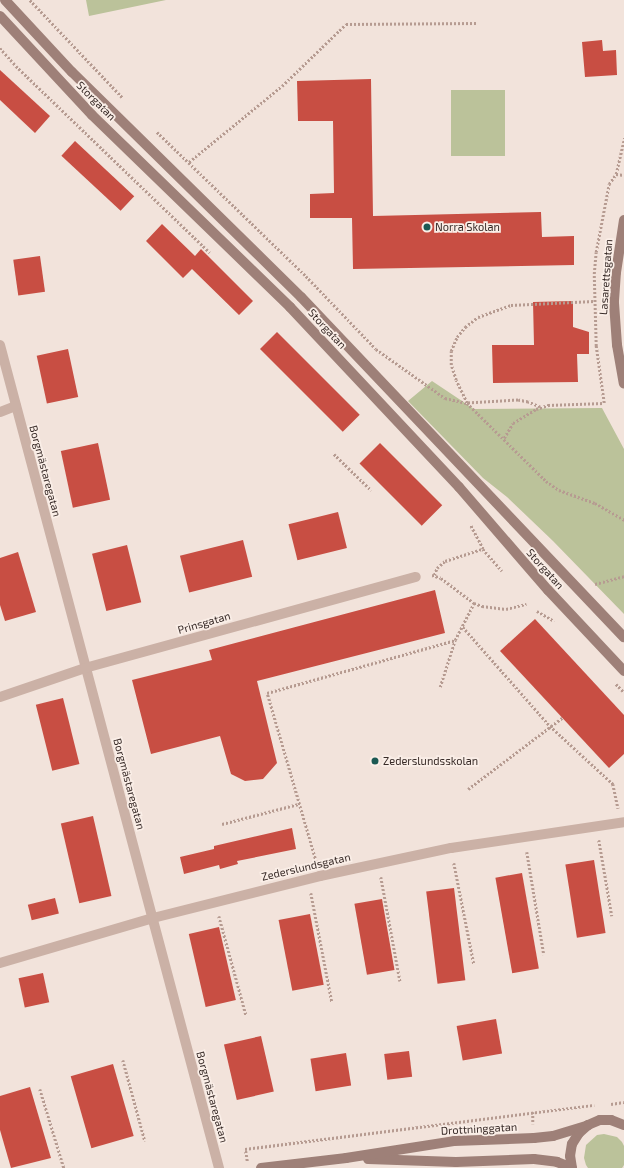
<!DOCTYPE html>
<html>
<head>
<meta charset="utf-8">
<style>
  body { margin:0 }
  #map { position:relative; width:624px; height:1168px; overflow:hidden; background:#f2e3db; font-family:"Exo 2",sans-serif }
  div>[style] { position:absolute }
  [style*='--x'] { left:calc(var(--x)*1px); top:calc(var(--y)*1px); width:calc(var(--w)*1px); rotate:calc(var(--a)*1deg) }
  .green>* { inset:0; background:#bbc29a; transform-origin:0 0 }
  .building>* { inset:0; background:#c84e43; transform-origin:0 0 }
  .path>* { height:2.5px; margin-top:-1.25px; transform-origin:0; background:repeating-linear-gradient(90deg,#b69b91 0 2px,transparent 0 4px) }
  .street>* { height:10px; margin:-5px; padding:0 5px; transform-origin:5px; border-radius:5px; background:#cbb1a6 }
  .secondary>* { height:10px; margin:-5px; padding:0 5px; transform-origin:5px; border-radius:5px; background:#9e8078 }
  .dots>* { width:11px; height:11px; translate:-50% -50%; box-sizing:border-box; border:2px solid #faeee7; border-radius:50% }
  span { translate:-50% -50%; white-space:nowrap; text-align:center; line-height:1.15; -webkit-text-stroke:3.5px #faeee7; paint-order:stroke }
  .street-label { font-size:11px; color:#372a27 }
  .poi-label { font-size:11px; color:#372a27 }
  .left { translate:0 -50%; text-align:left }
</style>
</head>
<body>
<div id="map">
  <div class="green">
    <i style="clip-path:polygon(86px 0,166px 0,89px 16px)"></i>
    <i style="left:451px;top:90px;width:54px;height:66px"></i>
    <i style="clip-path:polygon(432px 381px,474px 409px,602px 408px,624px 449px,624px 614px,553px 541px,507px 497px,483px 478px,408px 401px)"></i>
    <i style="clip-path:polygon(604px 1134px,617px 1137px,622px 1142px,624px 1146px,624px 1165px,622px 1168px,588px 1168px,586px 1165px,584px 1158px,586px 1145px,597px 1135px)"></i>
  </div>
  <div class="building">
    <i style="clip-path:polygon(602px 40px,603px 51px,616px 50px,617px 75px,585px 77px,582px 42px)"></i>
    <i style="clip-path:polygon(0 70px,50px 116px,35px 133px,0 100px)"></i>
    <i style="clip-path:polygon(371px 79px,373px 216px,541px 212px,542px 237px,574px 236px,574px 265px,353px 269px,352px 218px,310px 218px,310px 194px,334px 193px,333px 121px,298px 121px,297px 81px)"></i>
    <i style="left:75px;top:141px;width:81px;height:20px;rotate:43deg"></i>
    <i style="clip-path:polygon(162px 224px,195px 256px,201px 249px,253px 301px,239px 315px,192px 269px,183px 278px,146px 241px)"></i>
    <i style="left:40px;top:256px;width:36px;height:27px;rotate:82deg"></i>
    <i style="clip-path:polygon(573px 301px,573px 327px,589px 332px,589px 354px,577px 354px,578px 382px,493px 383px,492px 345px,534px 345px,533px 302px)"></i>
    <i style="left:277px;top:332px;width:117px;height:24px;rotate:45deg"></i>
    <i style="left:68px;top:349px;width:49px;height:32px;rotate:78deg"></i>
    <i style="left:98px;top:443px;width:58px;height:38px;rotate:78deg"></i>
    <i style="left:380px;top:443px;width:88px;height:29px;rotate:45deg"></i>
    <i style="left:338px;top:512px;width:37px;height:51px;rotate:76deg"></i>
    <i style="left:243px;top:540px;width:38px;height:65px;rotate:76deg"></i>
    <i style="left:127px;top:545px;width:59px;height:36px;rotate:76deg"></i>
    <i style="clip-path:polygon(18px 552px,36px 612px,5px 621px,0 605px,0 558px)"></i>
    <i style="clip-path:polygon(435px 590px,445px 633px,257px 681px,277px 763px,263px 779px,245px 781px,231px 774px,220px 736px,151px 754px,132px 680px,212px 660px,209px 650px)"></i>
    <i style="clip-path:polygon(535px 619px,624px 715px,624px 754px,609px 768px,500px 651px)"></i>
    <i style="left:63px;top:698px;width:68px;height:28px;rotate:76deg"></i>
    <i style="left:93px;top:816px;width:82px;height:33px;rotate:77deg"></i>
    <i style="clip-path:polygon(292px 828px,296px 849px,237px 861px,238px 864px,220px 869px,219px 865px,184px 874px,180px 857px,214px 849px,214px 846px)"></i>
    <i style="left:594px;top:860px;width:74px;height:29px;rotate:81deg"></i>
    <i style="left:522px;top:873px;width:97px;height:27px;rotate:80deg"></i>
    <i style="left:454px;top:888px;width:93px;height:28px;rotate:83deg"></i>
    <i style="left:55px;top:898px;width:16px;height:28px;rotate:76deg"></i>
    <i style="left:382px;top:899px;width:72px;height:28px;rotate:80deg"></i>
    <i style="left:310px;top:914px;width:72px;height:32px;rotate:79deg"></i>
    <i style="left:219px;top:927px;width:75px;height:31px;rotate:77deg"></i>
    <i style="left:43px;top:973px;width:30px;height:25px;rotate:78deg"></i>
    <i style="left:496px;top:1019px;width:35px;height:40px;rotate:80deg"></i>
    <i style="left:261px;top:1036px;width:57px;height:38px;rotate:77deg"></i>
    <i style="left:409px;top:1051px;width:26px;height:25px;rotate:83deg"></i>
    <i style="left:346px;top:1053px;width:33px;height:36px;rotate:81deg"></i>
    <i style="left:113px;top:1064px;width:75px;height:44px;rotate:74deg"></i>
    <i style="clip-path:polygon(30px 1087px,51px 1158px,11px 1168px,0 1130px,0 1096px)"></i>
  </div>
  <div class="path">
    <i style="--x:30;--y:0;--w:134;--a:46.5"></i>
    <i style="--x:0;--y:48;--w:24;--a:48"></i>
    <i style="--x:16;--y:66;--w:269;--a:43.9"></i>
    <i style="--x:157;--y:132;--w:207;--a:44"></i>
    <i style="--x:306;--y:276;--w:101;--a:46.2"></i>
    <i style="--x:376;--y:349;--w:85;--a:35.4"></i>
    <i style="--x:445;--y:398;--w:23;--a:13"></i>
    <i style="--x:467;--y:403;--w:111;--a:44.6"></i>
    <i style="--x:546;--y:481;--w:16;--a:35"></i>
    <i style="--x:559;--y:490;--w:38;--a:20"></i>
    <i style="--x:595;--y:503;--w:34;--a:30"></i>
    <i style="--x:189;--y:162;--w:120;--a:-39.3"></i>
    <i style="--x:282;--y:86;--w:89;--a:-44.1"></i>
    <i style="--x:346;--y:24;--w:132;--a:-0.4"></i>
    <i style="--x:616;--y:174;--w:8;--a:7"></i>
    <i style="--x:540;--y:407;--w:13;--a:-157"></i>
    <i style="--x:528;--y:402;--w:10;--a:-169"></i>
    <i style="--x:518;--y:400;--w:51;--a:176.6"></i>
    <i style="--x:467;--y:403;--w:25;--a:-116"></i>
    <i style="--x:456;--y:380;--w:16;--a:-108"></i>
    <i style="--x:451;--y:365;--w:14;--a:-90"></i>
    <i style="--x:451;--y:351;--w:15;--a:-67"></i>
    <i style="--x:457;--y:337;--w:13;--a:-51"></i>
    <i style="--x:465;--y:327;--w:16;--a:-38"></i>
    <i style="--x:478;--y:317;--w:35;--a:-20"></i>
    <i style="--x:511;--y:305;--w:83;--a:-2.8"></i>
    <i style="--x:504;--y:438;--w:17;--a:-59"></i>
    <i style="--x:513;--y:423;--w:27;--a:-31"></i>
    <i style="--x:536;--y:409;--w:13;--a:-18"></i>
    <i style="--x:548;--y:405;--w:56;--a:-2"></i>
    <i style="--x:604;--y:403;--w:58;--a:-98"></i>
    <i style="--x:596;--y:346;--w:72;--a:-91.6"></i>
    <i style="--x:594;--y:274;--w:22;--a:-85"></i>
    <i style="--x:596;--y:252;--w:69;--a:-79.2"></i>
    <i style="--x:609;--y:184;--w:12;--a:-55"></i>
    <i style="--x:616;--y:174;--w:37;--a:-77"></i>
    <i style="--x:334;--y:454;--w:52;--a:44.2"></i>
    <i style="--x:483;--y:549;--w:29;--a:49"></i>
    <i style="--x:432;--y:575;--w:9;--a:18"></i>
    <i style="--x:441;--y:578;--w:41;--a:37.1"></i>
    <i style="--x:474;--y:603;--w:9;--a:21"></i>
    <i style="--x:482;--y:606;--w:24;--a:7"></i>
    <i style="--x:506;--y:609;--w:21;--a:-14"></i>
    <i style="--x:434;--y:575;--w:8;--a:-67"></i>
    <i style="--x:437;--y:568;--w:11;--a:-41"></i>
    <i style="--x:445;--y:561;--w:40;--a:-18"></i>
    <i style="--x:483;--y:549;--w:27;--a:-118"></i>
    <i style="--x:595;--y:584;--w:30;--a:-15"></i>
    <i style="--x:537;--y:611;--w:20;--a:30"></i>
    <i style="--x:463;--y:627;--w:132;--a:48.7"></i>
    <i style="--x:550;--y:726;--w:86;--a:42.6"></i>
    <i style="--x:613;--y:784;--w:25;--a:78"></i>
    <i style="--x:616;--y:684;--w:11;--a:45"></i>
    <i style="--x:440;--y:687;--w:49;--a:-72.3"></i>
    <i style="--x:455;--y:640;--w:42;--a:-62.8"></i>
    <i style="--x:468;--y:789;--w:118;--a:-37.1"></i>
    <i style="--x:222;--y:824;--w:80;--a:-14.6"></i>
    <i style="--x:599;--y:840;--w:77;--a:80.3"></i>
    <i style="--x:527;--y:852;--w:104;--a:80.6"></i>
    <i style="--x:316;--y:862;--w:176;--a:-106.2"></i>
    <i style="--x:267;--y:693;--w:195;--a:-15.7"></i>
    <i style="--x:454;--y:863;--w:103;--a:78.8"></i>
    <i style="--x:381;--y:877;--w:106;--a:79.6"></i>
    <i style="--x:311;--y:893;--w:111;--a:79.1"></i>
    <i style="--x:219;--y:916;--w:103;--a:74.7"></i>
    <i style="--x:123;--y:1060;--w:84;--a:74.8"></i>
    <i style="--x:40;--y:1089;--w:83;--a:73.1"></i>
    <i style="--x:611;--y:1104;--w:13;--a:-9"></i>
    <i style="--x:533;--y:1112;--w:12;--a:90"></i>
    <i style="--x:247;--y:1161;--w:12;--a:-99"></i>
    <i style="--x:245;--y:1149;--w:352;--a:-7.2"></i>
  </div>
  <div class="street">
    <i style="--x:0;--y:345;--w:852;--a:75.1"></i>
    <i style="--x:0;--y:412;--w:17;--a:-21"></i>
    <i style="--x:0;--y:697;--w:90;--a:-18.8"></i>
    <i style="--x:85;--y:668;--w:343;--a:-15.4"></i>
    <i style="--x:0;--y:963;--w:159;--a:-16.4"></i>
    <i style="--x:153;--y:918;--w:172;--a:-14.1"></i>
    <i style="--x:320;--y:876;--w:134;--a:-12.1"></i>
    <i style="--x:451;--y:848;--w:175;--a:-8.5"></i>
  </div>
  <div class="secondary">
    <i style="--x:5;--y:0;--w:98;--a:47.1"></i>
    <i style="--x:72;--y:72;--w:321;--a:44.5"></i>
    <i style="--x:301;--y:297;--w:469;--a:46.5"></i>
    <i style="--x:0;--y:16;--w:135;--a:47.1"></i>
    <i style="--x:92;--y:115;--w:276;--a:44.1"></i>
    <i style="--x:290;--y:307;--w:247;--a:46.8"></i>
    <i style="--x:459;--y:487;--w:136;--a:49.2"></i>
    <i style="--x:548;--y:590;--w:111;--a:46.8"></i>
    <i style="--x:624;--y:220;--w:53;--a:98.7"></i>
    <i style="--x:616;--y:272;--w:31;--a:94"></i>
    <i style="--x:614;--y:303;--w:42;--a:85.9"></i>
    <i style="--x:617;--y:345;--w:39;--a:80"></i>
    <i style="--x:368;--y:1159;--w:88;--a:2"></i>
    <i style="--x:456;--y:1162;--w:78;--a:-2.2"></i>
    <i style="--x:534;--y:1159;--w:23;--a:7"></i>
    <i style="--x:557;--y:1162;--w:16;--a:22"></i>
    <i style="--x:261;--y:1168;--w:86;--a:-6.7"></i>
    <i style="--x:346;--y:1158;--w:109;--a:-8.9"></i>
    <i style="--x:454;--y:1141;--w:80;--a:-2.1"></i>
    <i style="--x:534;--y:1138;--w:19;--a:-6"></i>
    <i style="--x:553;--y:1136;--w:37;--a:-17"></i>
    <i style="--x:572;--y:1168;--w:12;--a:-99"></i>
    <i style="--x:570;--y:1156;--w:12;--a:-81"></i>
    <i style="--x:572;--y:1144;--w:13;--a:-58"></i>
    <i style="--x:579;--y:1133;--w:12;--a:-42"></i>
    <i style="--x:588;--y:1125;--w:13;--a:-23"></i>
    <i style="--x:600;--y:1120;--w:11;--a:0"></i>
    <i style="--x:611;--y:1120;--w:14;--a:21"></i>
  </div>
  <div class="dots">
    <i style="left:427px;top:227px;background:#1c5953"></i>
    <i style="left:375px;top:761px;background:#1c5953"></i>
  </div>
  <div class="street-label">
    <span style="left:96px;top:101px;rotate:45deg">Storgatan</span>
    <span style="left:606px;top:277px;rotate:-86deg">Lasarettsgatan</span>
    <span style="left:327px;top:329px;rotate:47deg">Storgatan</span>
    <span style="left:45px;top:471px;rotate:75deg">Borgmästaregatan</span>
    <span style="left:545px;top:569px;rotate:48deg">Storgatan</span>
    <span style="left:204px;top:623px;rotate:-16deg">Prinsgatan</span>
    <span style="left:129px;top:784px;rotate:75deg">Borgmästaregatan</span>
    <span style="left:306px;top:867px;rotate:-13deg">Zederslundsgatan</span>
    <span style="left:212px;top:1097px;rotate:75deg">Borgmästaregatan</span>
    <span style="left:479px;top:1129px;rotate:-3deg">Drottninggatan</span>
  </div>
  <div class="poi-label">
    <span class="left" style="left:435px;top:227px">Norra Skolan</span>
    <span class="left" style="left:383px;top:761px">Zederslundsskolan</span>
  </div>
</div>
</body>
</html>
